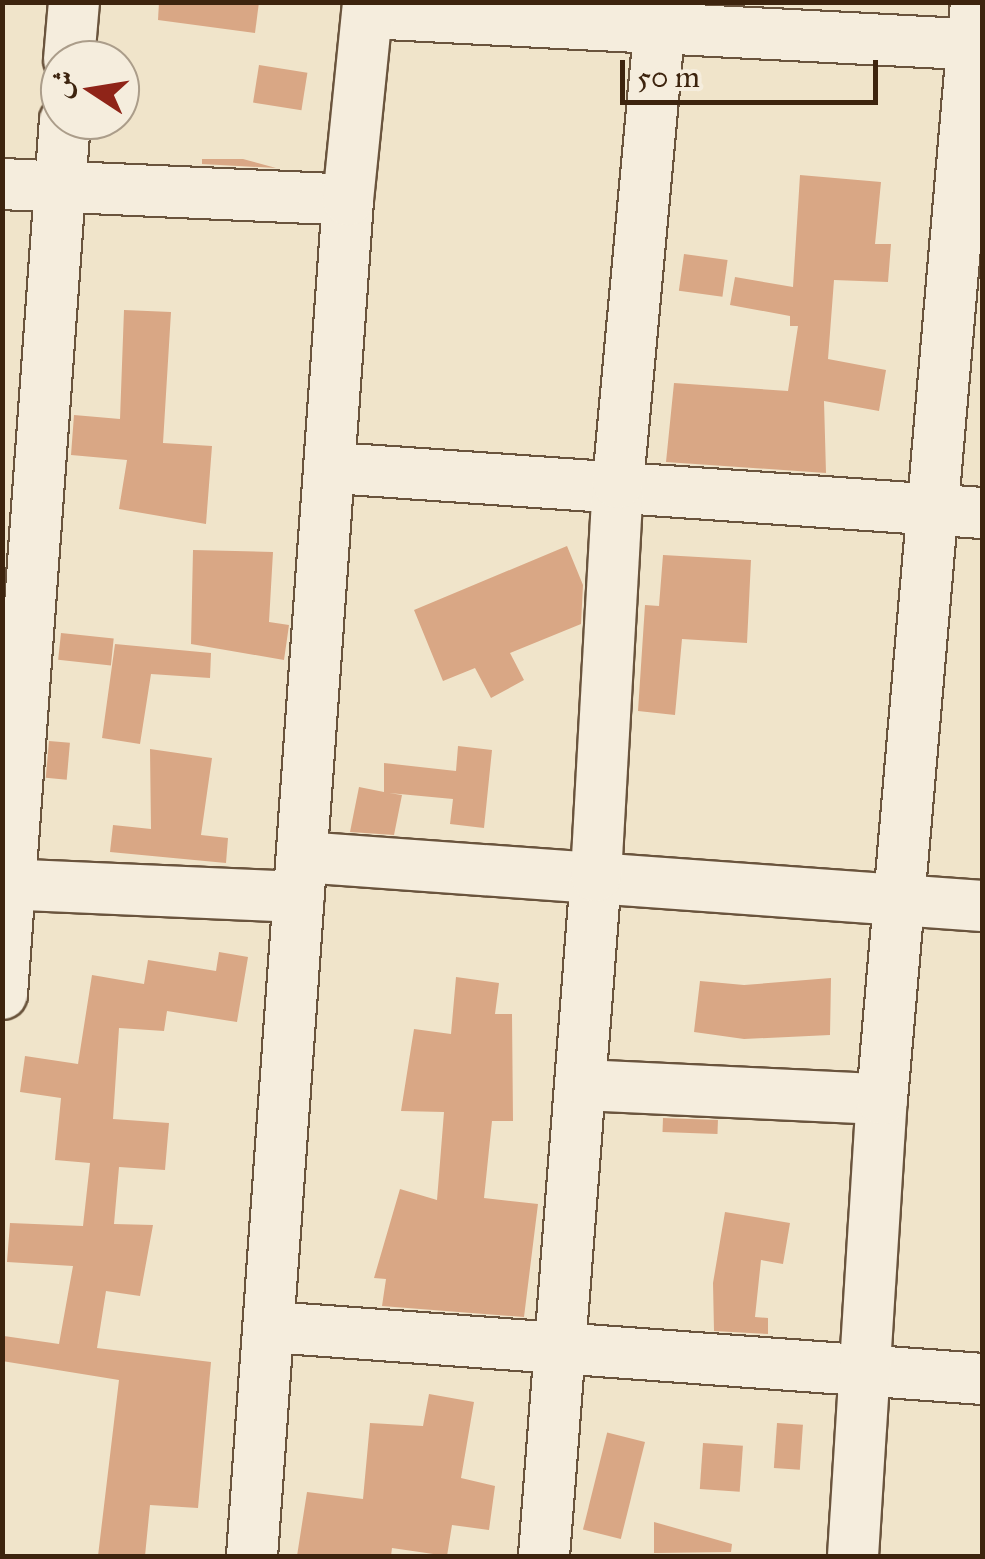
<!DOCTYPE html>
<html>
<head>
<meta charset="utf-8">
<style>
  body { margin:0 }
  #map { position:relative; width:985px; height:1559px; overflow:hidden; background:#f0e4ca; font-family:"IM FELL Great Primer",Amiri,serif }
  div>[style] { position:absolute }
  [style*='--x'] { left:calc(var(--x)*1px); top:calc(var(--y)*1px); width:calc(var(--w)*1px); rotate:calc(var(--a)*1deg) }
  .building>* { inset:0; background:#d9a785; transform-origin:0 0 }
  .roads { filter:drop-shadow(2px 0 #6a543d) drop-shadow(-2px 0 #6a543d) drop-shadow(0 2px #6a543d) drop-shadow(0 -2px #6a543d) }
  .minor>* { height:50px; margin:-25px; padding:0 25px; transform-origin:25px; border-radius:25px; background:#f5eddd }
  span { translate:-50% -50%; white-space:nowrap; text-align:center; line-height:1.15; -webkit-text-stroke:9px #f5eddd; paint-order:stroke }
  .frame { position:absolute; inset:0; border:5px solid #3d240e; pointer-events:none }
  .north { position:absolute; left:40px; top:40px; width:100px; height:100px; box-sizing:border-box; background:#f5eddd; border:2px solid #ab9d8a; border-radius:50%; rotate:282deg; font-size:28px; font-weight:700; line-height:40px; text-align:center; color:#3d240e }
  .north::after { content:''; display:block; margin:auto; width:35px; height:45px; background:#8f2418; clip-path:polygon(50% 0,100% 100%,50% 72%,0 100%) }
  .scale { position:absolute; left:620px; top:60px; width:258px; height:45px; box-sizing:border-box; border:5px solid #3d240e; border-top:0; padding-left:12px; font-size:30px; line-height:35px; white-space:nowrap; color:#3d240e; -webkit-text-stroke:8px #f5eddd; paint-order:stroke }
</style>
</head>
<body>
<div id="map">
  <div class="building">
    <i style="clip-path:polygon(159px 2px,259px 2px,255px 33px,158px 20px)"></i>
    <i style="left:259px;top:65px;width:49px;height:38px;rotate:9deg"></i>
    <i style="clip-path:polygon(243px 159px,276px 168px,202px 164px,202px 159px)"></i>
    <i style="clip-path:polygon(800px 175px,881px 182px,875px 244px,891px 244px,888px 282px,834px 280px,828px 359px,886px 370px,879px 411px,824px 401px,826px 473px,666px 462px,674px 383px,788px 391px,798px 326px,790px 326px,790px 316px,730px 305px,735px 277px,793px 287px)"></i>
    <i style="left:684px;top:254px;width:44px;height:37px;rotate:8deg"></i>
    <i style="clip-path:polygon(124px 310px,171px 312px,163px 443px,212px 446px,206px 524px,119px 509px,127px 460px,71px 455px,74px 415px,120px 419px)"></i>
    <i style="clip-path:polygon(567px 546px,583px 585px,581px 624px,510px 653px,524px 680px,491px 698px,475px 668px,443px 681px,414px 610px)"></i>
    <i style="clip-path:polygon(193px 550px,273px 552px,269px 622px,289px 625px,284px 660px,191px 644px)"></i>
    <i style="clip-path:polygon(663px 555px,751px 560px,747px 643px,682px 639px,675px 715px,638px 711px,645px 605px,659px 606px)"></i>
    <i style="left:61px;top:633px;width:53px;height:27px;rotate:6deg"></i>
    <i style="clip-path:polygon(115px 644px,211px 653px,210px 678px,151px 674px,140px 744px,102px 738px)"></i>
    <i style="left:49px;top:741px;width:21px;height:37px;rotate:5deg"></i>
    <i style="clip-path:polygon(458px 746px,492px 750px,484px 828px,450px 824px,453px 799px,389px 793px,402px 795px,394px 835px,350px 832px,359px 787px,384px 792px,384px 763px,456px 771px)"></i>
    <i style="clip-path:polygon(150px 749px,212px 758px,201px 835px,228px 838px,226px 863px,110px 852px,113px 825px,151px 829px)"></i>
    <i style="clip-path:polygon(219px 952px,248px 957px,237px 1022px,167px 1011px,164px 1031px,119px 1028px,113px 1119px,169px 1123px,165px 1170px,119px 1167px,114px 1224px,153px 1225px,140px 1296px,106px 1291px,97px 1348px,211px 1362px,198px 1508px,150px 1505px,145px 1556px,98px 1556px,119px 1380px,2px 1361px,4px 1336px,59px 1344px,73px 1266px,7px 1262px,10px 1223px,83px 1226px,90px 1163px,55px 1160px,61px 1098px,20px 1092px,25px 1056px,78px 1064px,92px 975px,144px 984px,148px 960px,216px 971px)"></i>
    <i style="clip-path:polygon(456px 977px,499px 983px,495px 1014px,512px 1014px,513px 1121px,492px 1121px,484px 1198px,538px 1204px,524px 1317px,382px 1306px,386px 1279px,374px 1278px,400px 1189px,437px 1200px,444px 1112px,401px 1111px,414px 1029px,451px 1034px)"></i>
    <i style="clip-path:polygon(831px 978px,830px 1035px,744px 1039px,694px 1032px,700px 981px,744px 985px)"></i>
    <i style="left:663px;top:1118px;width:55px;height:14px;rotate:2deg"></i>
    <i style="clip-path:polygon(725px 1212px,790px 1223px,783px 1264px,761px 1260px,755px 1317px,768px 1318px,768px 1334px,714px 1331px,713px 1283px)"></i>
    <i style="clip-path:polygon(429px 1394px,474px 1402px,461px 1478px,495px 1486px,489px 1530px,452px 1525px,447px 1556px,392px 1548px,391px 1556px,297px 1556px,307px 1492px,363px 1499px,370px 1423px,423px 1426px)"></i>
    <i style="left:777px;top:1423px;width:26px;height:45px;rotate:4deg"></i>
    <i style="left:645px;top:1442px;width:100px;height:39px;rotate:104deg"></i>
    <i style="left:703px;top:1443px;width:40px;height:46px;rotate:4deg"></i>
    <i style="clip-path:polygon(654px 1522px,732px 1544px,731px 1552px,654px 1553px)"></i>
  </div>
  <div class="roads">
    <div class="minor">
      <i style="--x:368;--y:13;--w:615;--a:2.98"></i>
      <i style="--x:69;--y:60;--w:58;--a:-85.1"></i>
      <i style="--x:2;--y:184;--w:346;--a:2.6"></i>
      <i style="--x:334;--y:468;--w:650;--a:3.97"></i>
      <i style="--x:302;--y:857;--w:682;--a:4.12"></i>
      <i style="--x:2;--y:884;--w:297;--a:2.5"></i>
      <i style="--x:2;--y:994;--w:876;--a:-85.88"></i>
      <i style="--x:581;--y:1085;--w:301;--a:2.7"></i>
      <i style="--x:271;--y:1327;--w:713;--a:4.18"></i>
      <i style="--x:252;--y:1556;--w:1359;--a:-85.95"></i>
      <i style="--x:348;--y:200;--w:199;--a:-84.2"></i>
      <i style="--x:544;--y:1556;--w:682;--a:-85.63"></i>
      <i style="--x:596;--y:876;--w:394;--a:-86.8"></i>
      <i style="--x:618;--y:483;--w:483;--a:-84.8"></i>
      <i style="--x:853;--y:1556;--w:458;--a:-86.4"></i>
      <i style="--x:882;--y:1099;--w:1101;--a:-85.1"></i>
    </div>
  </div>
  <div class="frame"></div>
  <div class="north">ش</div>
  <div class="scale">50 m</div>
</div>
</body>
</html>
